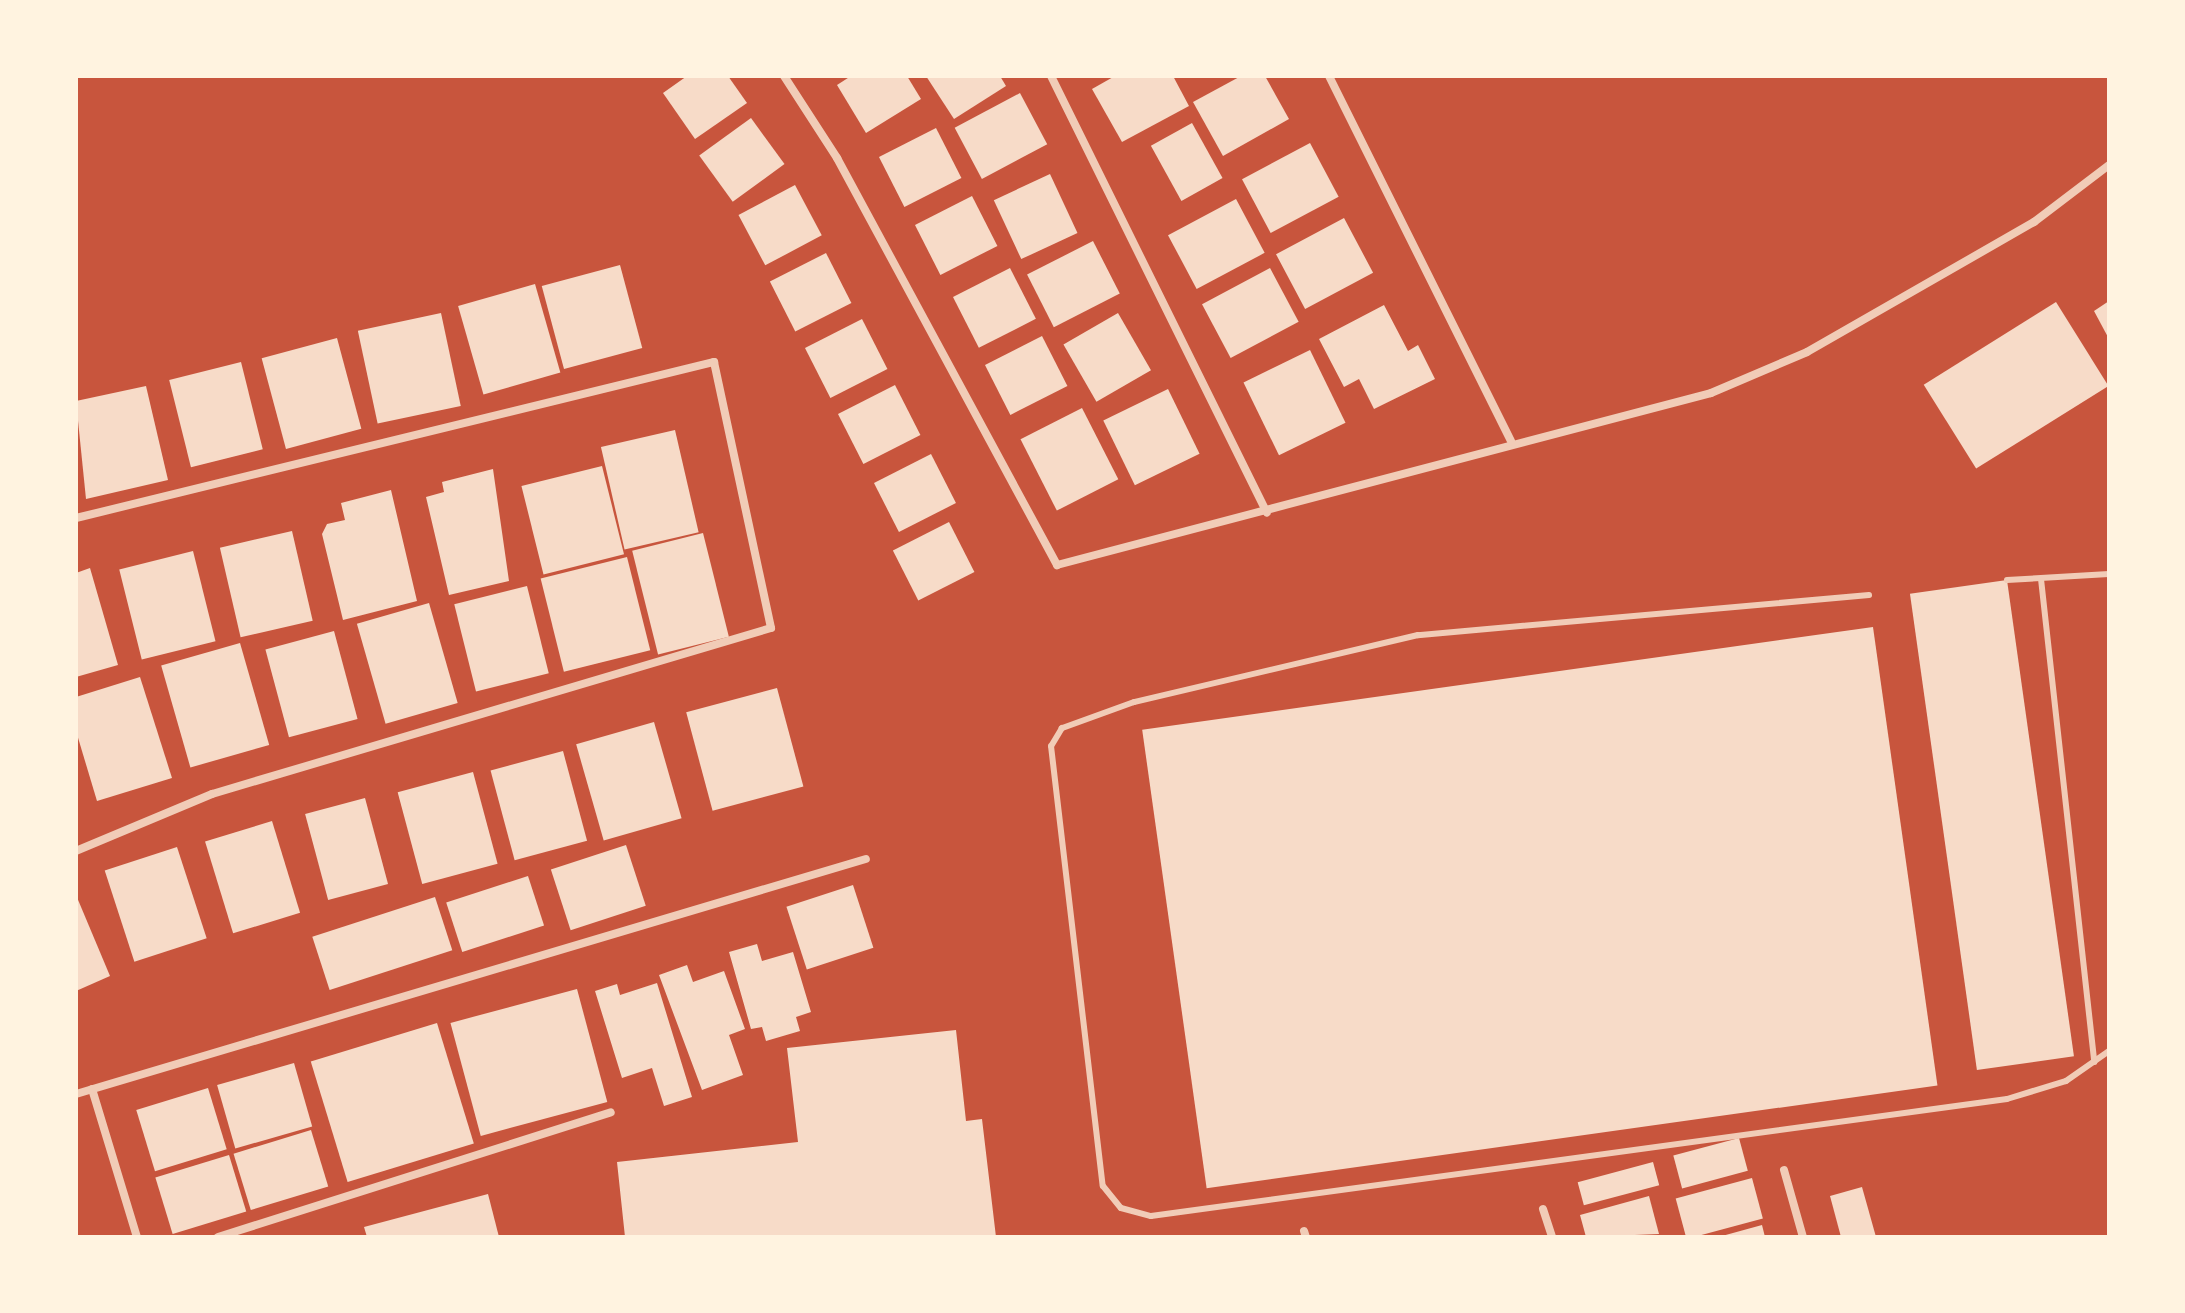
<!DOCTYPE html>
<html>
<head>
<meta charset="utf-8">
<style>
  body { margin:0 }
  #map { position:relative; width:2185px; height:1313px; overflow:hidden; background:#c8553d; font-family:Georgia,serif }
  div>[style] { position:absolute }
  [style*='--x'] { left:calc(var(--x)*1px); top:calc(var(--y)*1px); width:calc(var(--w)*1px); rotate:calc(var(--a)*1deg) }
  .building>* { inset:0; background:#f7dbc8; transform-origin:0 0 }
  .service>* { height:6px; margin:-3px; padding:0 3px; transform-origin:3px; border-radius:3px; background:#f1ccb7 }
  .minor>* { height:8px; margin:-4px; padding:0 4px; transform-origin:4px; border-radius:4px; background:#f1ccb7 }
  span { translate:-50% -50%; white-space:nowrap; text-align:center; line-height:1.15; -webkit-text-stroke:8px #fff3e0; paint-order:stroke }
  .frame { position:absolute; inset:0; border:78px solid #fff3e0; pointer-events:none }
</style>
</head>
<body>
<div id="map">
  <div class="building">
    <i style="clip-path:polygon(687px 76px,728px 76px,747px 103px,695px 139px,663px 93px)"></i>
    <i style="clip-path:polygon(851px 76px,907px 76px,921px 99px,866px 133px,837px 85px)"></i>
    <i style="clip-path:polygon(926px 76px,1000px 76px,1006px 86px,954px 119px)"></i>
    <i style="clip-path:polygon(1115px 76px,1173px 76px,1189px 106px,1122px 142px,1092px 89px)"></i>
    <i style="clip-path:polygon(1241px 76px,1265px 76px,1289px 119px,1223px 156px,1193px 102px)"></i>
    <i style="left:1020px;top:93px;width:58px;height:74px;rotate:62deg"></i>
    <i style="left:751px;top:118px;width:57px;height:64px;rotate:54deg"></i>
    <i style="left:1192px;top:123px;width:63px;height:47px;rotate:61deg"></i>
    <i style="left:936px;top:128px;width:56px;height:64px;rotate:63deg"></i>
    <i style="left:1310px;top:143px;width:61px;height:77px;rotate:62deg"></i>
    <i style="left:1050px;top:174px;width:65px;height:62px;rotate:65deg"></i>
    <i style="left:795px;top:185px;width:57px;height:64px;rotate:62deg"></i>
    <i style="left:972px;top:196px;width:56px;height:64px;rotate:63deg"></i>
    <i style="left:1236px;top:199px;width:61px;height:77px;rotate:62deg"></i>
    <i style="left:1344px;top:218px;width:62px;height:77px;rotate:62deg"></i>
    <i style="left:1093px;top:241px;width:59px;height:74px;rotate:63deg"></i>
    <i style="left:826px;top:253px;width:56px;height:63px;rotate:63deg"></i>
    <i style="left:620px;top:265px;width:86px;height:81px;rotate:75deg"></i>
    <i style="left:1010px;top:268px;width:57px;height:64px;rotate:63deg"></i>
    <i style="left:1270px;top:268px;width:61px;height:77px;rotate:62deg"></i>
    <i style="left:535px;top:284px;width:92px;height:80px;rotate:74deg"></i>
    <i style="clip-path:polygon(2109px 301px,2109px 339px,2094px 311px)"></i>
    <i style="left:2056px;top:302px;width:99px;height:156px;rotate:58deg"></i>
    <i style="clip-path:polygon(1384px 305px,1408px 351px,1418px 345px,1435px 379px,1374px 409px,1359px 379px,1344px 387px,1319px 339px)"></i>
    <i style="left:441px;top:313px;width:95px;height:85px;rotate:78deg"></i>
    <i style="left:1118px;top:313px;width:66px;height:63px;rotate:60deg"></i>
    <i style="left:862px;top:319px;width:56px;height:64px;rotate:63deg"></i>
    <i style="left:1042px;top:336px;width:56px;height:64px;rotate:63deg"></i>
    <i style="left:337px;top:338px;width:94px;height:78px;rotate:75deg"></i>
    <i style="left:1310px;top:350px;width:81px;height:74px;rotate:64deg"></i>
    <i style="left:241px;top:362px;width:90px;height:74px;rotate:76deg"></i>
    <i style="left:895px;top:385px;width:56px;height:64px;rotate:63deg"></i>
    <i style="clip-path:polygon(146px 386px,168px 480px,86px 499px,76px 401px)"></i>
    <i style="left:1168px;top:389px;width:72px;height:72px;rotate:64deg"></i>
    <i style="left:1082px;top:408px;width:80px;height:69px;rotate:63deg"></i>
    <i style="left:675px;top:430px;width:105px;height:76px;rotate:77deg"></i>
    <i style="left:931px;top:454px;width:55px;height:64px;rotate:63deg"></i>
    <i style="left:602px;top:466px;width:91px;height:83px;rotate:76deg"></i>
    <i style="clip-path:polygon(493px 469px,509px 581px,449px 595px,426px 497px,444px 492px,442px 482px)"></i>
    <i style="clip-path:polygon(391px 490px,417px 601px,343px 620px,322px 534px,327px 524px,345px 520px,341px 503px)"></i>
    <i style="left:949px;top:522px;width:56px;height:63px;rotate:63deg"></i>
    <i style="left:292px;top:531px;width:92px;height:74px;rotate:77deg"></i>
    <i style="left:703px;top:533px;width:107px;height:73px;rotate:76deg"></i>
    <i style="left:193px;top:551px;width:93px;height:76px;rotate:76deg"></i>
    <i style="left:627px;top:557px;width:96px;height:89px;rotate:76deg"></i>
    <i style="clip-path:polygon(90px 568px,118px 665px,76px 677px,76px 573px)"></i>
    <i style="left:2007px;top:580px;width:481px;height:98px;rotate:82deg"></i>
    <i style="left:527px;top:586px;width:90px;height:75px;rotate:76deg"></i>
    <i style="left:429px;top:603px;width:104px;height:75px;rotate:74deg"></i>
    <i style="left:1873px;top:627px;width:463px;height:738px;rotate:82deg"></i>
    <i style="left:334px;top:631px;width:91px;height:71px;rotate:75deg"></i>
    <i style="left:240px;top:643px;width:106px;height:82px;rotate:74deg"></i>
    <i style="clip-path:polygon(140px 677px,172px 778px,97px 801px,76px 731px,76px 697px)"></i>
    <i style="left:777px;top:688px;width:102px;height:94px;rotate:75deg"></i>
    <i style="left:654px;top:722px;width:100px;height:81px;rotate:74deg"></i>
    <i style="left:563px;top:751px;width:93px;height:75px;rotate:75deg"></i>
    <i style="left:473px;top:772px;width:95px;height:78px;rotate:75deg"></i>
    <i style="left:365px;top:798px;width:89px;height:62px;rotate:75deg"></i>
    <i style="left:272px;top:821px;width:96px;height:70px;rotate:73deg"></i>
    <i style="left:626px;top:845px;width:64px;height:79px;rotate:72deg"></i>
    <i style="left:177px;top:847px;width:96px;height:76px;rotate:72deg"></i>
    <i style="left:528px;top:876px;width:52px;height:86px;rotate:72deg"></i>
    <i style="left:853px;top:885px;width:66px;height:70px;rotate:72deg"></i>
    <i style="clip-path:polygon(76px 895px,110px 976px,76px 991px)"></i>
    <i style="left:435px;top:897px;width:56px;height:129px;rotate:72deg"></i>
    <i style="clip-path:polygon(757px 944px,762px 961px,793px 952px,811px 1012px,796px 1017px,800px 1031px,766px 1041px,762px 1027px,751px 1029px,729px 952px)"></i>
    <i style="clip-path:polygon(687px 965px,693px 982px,724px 971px,745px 1029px,729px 1035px,743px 1075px,702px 1090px,659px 975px)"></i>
    <i style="clip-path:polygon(657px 983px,692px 1097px,664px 1106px,652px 1068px,622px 1078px,595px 991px,617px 984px,620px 995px)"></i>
    <i style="left:577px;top:989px;width:117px;height:131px;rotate:75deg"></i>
    <i style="left:437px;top:1023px;width:126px;height:132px;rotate:73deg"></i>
    <i style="clip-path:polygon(956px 1030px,966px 1121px,982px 1119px,996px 1237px,625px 1237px,617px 1162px,798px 1142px,787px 1048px)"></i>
    <i style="left:294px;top:1063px;width:66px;height:80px;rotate:74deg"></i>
    <i style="left:208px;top:1088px;width:64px;height:75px;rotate:73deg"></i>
    <i style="left:311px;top:1130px;width:59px;height:81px;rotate:73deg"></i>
    <i style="left:1739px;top:1138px;width:34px;height:68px;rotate:75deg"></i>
    <i style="left:229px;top:1155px;width:59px;height:77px;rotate:73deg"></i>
    <i style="left:1653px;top:1162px;width:24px;height:78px;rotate:75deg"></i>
    <i style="left:1752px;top:1178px;width:42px;height:79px;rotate:75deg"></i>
    <i style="clip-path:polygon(1862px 1187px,1876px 1237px,1841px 1237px,1830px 1196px)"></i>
    <i style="clip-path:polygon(488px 1194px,499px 1237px,367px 1237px,364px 1227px)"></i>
    <i style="clip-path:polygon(1649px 1196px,1659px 1234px,1586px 1237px,1580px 1215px)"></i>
    <i style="clip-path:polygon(1762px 1225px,1765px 1237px,1722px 1237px,1722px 1236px)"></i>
  </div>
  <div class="service">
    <i style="--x:2041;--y:579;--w:486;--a:83.7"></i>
    <i style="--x:2007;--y:580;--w:102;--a:-3.4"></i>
    <i style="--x:1869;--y:595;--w:453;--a:174.9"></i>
    <i style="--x:1418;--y:635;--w:292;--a:166.7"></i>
    <i style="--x:1134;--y:702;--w:77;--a:160.1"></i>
    <i style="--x:1062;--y:728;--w:21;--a:121"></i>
    <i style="--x:1051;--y:746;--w:443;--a:83.3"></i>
    <i style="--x:1103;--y:1186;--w:28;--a:51"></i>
    <i style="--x:1121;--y:1208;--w:31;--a:15"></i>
    <i style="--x:1151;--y:1216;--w:864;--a:-7.78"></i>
    <i style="--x:2007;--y:1099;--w:62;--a:-17"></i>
    <i style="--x:2066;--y:1081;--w:52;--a:-34.9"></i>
  </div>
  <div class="minor">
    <i style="--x:784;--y:76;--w:98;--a:57.1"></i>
    <i style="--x:837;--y:158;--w:463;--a:61.6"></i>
    <i style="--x:1057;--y:565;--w:676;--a:-14.73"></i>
    <i style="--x:1711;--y:393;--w:104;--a:-23.1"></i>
    <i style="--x:1807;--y:352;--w:262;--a:-29.8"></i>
    <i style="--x:2034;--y:222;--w:94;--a:-37.2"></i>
    <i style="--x:1051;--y:76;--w:487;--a:63.7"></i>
    <i style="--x:1329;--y:76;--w:408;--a:63.5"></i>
    <i style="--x:76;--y:518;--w:657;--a:-13.74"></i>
    <i style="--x:714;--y:362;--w:272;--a:77.9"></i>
    <i style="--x:771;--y:628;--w:583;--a:163.46"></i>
    <i style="--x:212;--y:794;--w:147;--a:157.3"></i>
    <i style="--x:92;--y:1089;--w:155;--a:73.1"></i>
    <i style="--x:76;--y:1094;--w:824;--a:-16.57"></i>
    <i style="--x:1784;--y:1170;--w:70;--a:74.2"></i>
    <i style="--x:1543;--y:1209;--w:29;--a:72"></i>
    <i style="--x:1304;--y:1231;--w:6;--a:72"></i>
    <i style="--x:218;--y:1237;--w:412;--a:-17.6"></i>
  </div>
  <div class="frame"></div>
</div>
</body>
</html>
